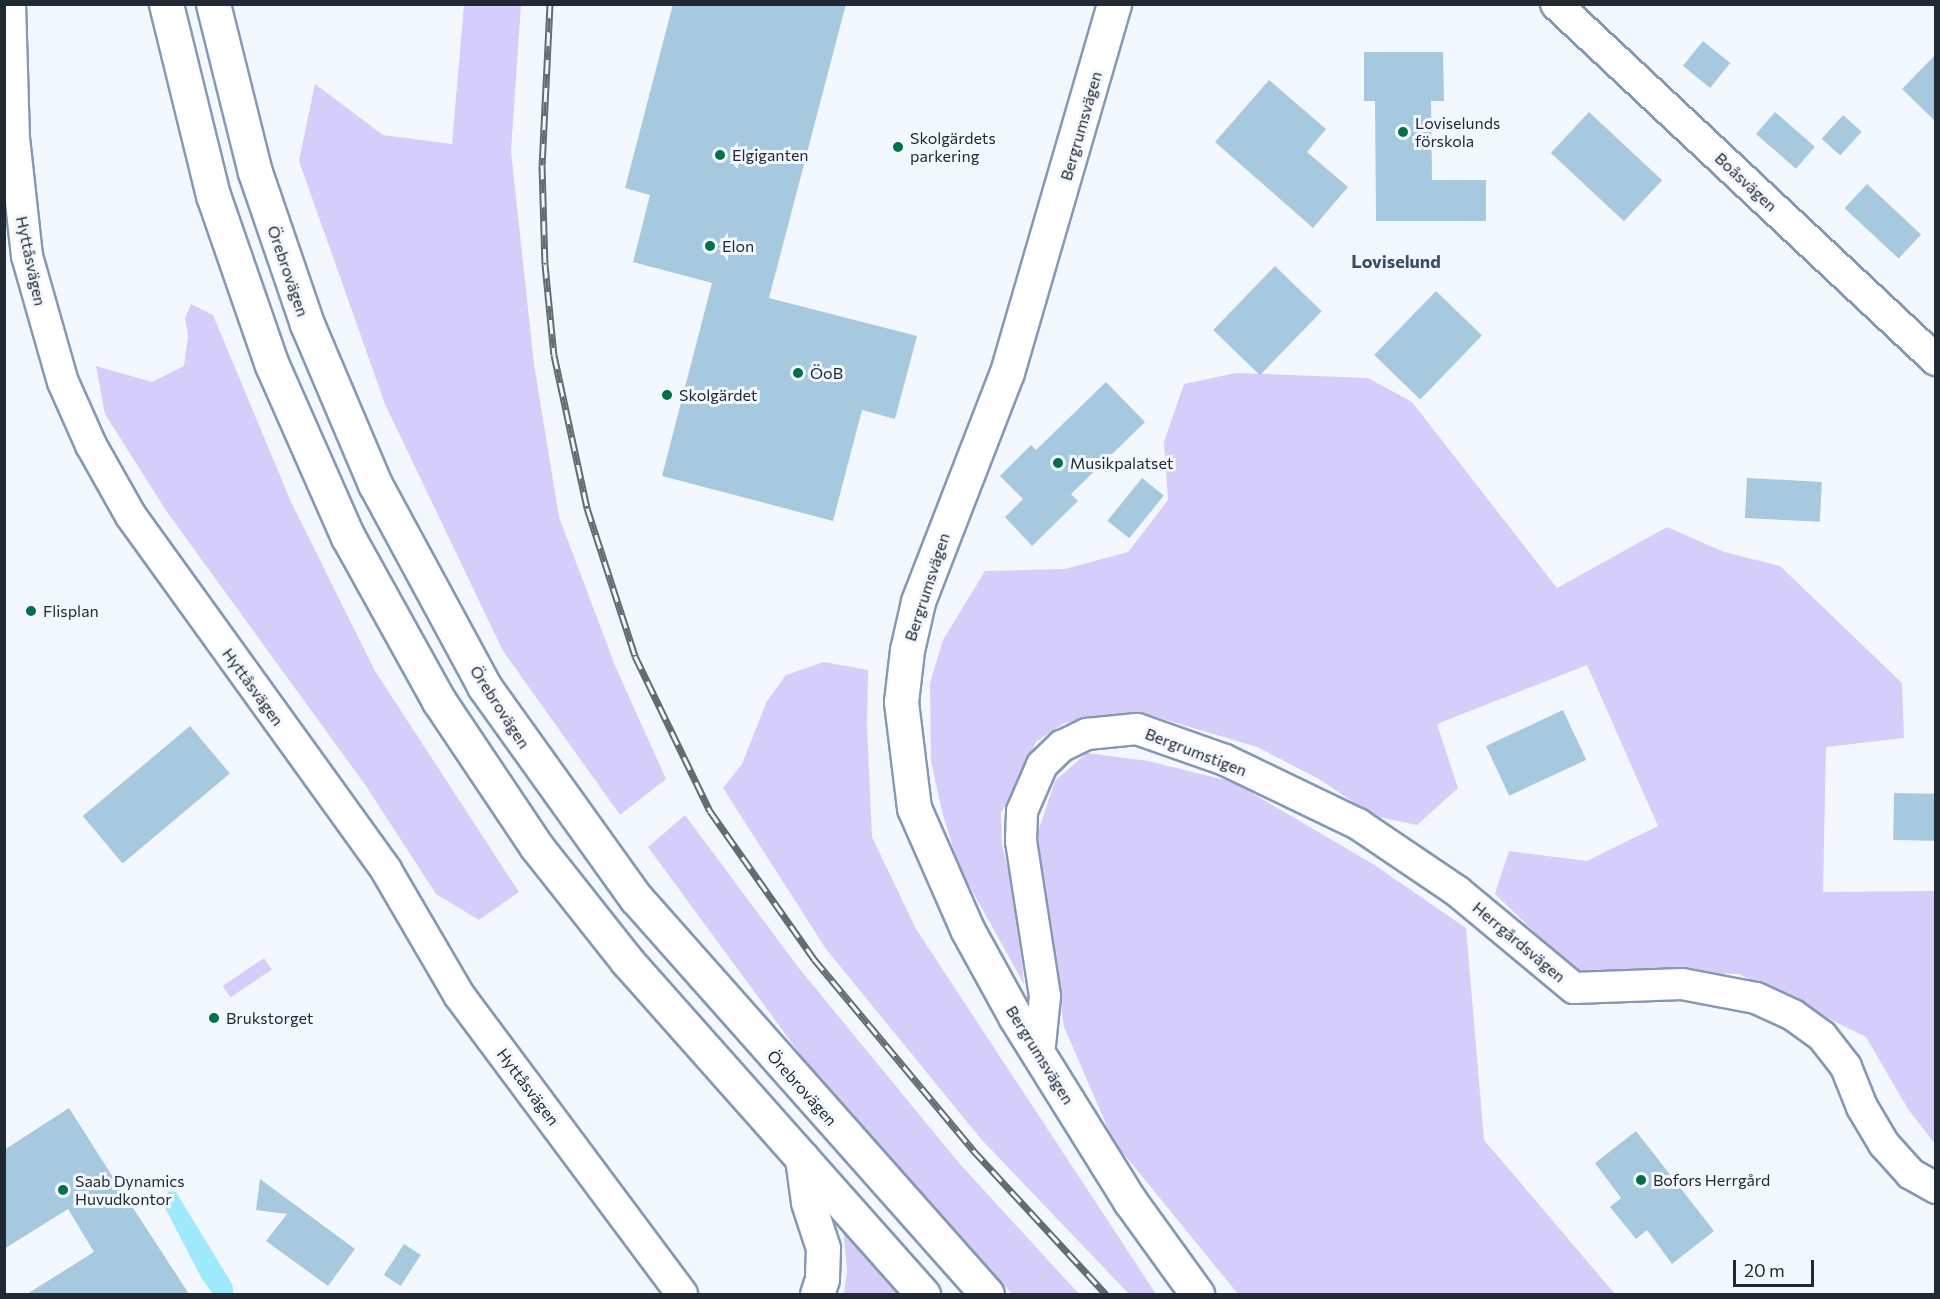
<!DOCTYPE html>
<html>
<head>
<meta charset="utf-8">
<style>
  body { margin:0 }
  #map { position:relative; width:1940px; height:1299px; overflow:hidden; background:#f3f8fe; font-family:Commissioner,sans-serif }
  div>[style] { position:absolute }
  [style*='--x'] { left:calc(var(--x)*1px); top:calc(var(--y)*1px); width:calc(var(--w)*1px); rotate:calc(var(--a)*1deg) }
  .green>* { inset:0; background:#d5cdfa; transform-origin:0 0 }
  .water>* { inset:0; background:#9fe9fd }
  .building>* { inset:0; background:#a7c9df; transform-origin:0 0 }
  .roads { filter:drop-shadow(2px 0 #8499b4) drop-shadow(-2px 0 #8499b4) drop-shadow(0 2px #8499b4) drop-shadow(0 -2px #8499b4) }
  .street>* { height:30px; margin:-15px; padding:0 15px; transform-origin:15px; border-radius:15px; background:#fff }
  .secondary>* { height:33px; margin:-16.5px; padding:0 16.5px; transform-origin:16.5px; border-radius:16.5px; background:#fff }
  .highway>* { height:33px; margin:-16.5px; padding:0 16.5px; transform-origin:16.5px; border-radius:16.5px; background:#fff }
  .rail>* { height:7px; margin-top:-3.5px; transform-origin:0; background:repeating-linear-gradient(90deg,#f3f8fe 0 14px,#636b74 0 28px); box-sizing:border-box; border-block:2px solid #636b74 }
  .dots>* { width:16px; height:16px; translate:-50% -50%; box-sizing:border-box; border:3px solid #f3f8fe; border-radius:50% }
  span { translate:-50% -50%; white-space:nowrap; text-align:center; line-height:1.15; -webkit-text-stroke:6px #f3f8fe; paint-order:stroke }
  .poi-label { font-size:16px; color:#212934 }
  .left { translate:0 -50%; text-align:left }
  .street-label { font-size:16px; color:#212934 }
  .neighbourhood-label { font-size:18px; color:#3a4d65; font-weight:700 }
  .frame { position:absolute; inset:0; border:6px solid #212934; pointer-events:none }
  .scale { position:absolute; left:1733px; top:1260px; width:81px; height:27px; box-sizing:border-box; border:3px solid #212934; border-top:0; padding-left:8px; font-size:18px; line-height:21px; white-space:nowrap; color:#212934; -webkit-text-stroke:4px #f3f8fe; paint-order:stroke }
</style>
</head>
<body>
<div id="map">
  <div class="green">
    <i style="clip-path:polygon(464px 5px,521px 5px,511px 151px,534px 364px,559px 517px,616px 668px,666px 779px,620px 815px,503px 651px,385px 404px,299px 161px,315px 84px,383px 135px,452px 144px)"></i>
    <i style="clip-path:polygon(191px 304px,213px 315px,291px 502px,375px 671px,519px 892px,479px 920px,436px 894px,366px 786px,167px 512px,105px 414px,96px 366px,152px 382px,184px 366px,188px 336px,185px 318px)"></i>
    <i style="clip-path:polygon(1236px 373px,1368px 378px,1412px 402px,1557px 588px,1667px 527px,1724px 552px,1780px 566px,1902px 683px,1904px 738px,1826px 747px,1823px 892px,1935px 891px,1935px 1144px,1908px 1109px,1866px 1037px,1739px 974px,1575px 971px,1495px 894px,1509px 851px,1587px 861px,1658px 826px,1587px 665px,1437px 724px,1458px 788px,1417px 825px,1374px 816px,1319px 779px,1257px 747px,1143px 713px,1064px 723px,1036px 742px,1001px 813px,1002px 845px,1016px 903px,1024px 984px,959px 867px,943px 815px,931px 762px,930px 683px,943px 640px,985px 571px,1065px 569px,1128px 552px,1168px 500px,1164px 442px,1184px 384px)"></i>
    <i style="clip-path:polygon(824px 662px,868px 670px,867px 726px,872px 837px,916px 929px,1156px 1294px,1129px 1294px,981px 1139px,826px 949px,723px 788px,742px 764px,767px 701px,786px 675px)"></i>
    <i style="clip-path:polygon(1087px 753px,1148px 761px,1233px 782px,1373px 864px,1466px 928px,1484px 1140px,1615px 1294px,1238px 1294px,1114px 1142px,1064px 1027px,1037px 835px,1055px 781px)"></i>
    <i style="clip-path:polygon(685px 815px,798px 967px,959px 1163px,1079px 1294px,1012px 1294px,825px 1088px,648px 847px)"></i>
    <i style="left:264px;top:958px;width:14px;height:50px;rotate:56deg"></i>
    <i style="clip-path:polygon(843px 1226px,905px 1294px,844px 1294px,847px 1271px)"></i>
  </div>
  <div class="water">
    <i style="clip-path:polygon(169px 1191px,176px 1192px,232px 1284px,234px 1294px,213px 1294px,202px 1279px,162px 1202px)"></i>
  </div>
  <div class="building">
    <i style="clip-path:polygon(673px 4px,846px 4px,769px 298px,917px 336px,895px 419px,862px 410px,833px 521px,662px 476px,712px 283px,633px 262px,650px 195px,625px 188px)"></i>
    <i style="left:1703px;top:41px;width:35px;height:32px;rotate:39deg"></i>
    <i style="clip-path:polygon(1364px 52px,1443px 52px,1444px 101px,1431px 101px,1432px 180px,1486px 180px,1486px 221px,1376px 221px,1375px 101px,1364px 101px)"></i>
    <i style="clip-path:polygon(1935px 55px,1935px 121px,1902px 89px)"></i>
    <i style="clip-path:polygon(1269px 80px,1326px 129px,1307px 152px,1348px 187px,1313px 228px,1215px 142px)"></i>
    <i style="left:1589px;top:112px;width:100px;height:56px;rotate:43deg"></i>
    <i style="left:1775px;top:112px;width:53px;height:29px;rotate:41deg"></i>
    <i style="left:1843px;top:115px;width:25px;height:32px;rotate:42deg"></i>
    <i style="left:1867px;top:184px;width:74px;height:33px;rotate:43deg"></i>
    <i style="left:1275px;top:266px;width:65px;height:89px;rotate:44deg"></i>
    <i style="left:1436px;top:291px;width:64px;height:89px;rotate:44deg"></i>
    <i style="clip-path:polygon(1106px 382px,1145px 422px,1071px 494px,1078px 501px,1032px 546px,1005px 517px,1023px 499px,1000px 476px,1031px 445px,1036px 450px)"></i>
    <i style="left:1142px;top:478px;width:28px;height:55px;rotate:39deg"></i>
    <i style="left:1747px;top:478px;width:75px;height:40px;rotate:3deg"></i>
    <i style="left:1563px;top:710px;width:55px;height:85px;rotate:65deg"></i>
    <i style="left:190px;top:726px;width:62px;height:140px;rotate:50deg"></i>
    <i style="left:1894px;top:793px;width:41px;height:47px;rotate:1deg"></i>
    <i style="clip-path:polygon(69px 1108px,109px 1171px,189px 1294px,27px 1294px,94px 1252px,68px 1209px,4px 1249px,4px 1150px)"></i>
    <i style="clip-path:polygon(1636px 1131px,1714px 1231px,1672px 1264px,1647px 1230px,1636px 1239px,1610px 1207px,1621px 1198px,1595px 1163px)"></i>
    <i style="clip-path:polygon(260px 1179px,355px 1249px,328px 1286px,266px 1241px,287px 1214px,256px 1210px)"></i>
    <i style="left:404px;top:1244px;width:20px;height:37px;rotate:33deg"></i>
  </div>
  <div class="roads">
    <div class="street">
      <i style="--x:10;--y:4;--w:134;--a:88.3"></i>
      <i style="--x:14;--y:138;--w:119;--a:83.7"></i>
      <i style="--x:27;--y:256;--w:131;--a:74.1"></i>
      <i style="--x:63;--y:382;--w:69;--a:66"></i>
      <i style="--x:91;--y:445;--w:81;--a:60.6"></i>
      <i style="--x:131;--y:516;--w:436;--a:54.2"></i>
      <i style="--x:386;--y:870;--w:145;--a:59.7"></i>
      <i style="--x:459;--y:995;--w:373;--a:53.3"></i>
      <i style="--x:1556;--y:4;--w:521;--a:43.13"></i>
      <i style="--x:1039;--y:1055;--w:59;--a:-84.2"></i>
      <i style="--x:1045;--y:996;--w:157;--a:-98.8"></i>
      <i style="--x:1021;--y:841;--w:30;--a:-88"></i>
      <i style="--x:1022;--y:811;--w:50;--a:-66.5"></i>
      <i style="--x:1042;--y:765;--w:28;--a:-44"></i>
      <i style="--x:1062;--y:746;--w:28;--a:-26"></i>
      <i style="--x:1087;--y:734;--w:50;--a:-5.7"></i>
      <i style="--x:1137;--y:729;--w:93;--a:19.4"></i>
      <i style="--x:1225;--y:760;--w:148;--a:25.7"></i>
      <i style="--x:1358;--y:824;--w:120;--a:34.1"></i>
      <i style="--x:1457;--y:891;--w:152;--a:39.7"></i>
      <i style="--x:1574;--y:988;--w:108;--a:-2.1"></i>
      <i style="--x:1682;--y:984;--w:75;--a:10.7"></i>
      <i style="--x:1756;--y:998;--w:41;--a:24.7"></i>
      <i style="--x:1793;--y:1015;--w:36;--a:36"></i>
      <i style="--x:1822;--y:1036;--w:39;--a:52"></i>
      <i style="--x:1846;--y:1067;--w:43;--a:68.2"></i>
      <i style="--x:1862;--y:1107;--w:43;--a:59.3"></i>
      <i style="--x:1884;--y:1144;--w:40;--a:48"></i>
      <i style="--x:1911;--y:1174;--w:29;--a:29"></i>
    </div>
    <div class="secondary">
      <i style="--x:1114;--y:4;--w:383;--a:106.2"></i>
      <i style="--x:1007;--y:372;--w:247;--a:111.2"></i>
      <i style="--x:918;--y:602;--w:49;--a:102.9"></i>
      <i style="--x:907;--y:650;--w:52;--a:96.6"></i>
      <i style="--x:901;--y:702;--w:107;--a:83"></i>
      <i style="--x:914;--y:808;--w:132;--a:66.3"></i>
      <i style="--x:967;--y:929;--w:102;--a:61.2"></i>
      <i style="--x:1016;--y:1018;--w:216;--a:58.1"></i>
      <i style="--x:1130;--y:1201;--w:115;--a:54.2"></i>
    </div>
    <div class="highway">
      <i style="--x:166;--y:4;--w:197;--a:76.2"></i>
      <i style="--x:213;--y:195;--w:180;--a:70.9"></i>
      <i style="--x:272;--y:365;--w:188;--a:66.2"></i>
      <i style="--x:348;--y:537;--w:188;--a:61"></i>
      <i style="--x:439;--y:701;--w:174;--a:56.2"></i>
      <i style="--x:536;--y:846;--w:147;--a:51.6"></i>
      <i style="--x:627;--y:961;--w:446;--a:48.4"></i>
      <i style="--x:213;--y:4;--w:173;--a:76"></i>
      <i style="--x:255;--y:172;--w:161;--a:71.1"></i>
      <i style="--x:307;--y:324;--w:174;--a:67"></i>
      <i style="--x:375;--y:484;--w:230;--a:61.6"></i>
      <i style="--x:484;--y:686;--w:261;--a:54.4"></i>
      <i style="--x:636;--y:898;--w:529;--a:48.45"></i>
      <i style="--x:802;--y:1158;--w:44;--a:82.2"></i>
      <i style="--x:808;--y:1202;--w:48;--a:71.9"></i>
      <i style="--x:823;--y:1248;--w:31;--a:92"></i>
      <i style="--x:822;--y:1279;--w:16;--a:108"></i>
    </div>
  </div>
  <div class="rail">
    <i style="--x:550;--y:4;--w:161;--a:92.8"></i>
    <i style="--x:542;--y:165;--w:99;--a:88.3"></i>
    <i style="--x:545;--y:264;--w:91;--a:84.4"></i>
    <i style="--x:554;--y:355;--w:157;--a:77.8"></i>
    <i style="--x:587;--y:508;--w:156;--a:72"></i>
    <i style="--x:635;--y:656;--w:172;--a:64.2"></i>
    <i style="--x:710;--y:811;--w:181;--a:54.9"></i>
    <i style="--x:814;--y:959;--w:249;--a:50.2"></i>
    <i style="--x:973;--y:1150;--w:196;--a:47.3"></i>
  </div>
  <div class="dots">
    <i style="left:1403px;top:132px;background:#027048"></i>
    <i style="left:898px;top:147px;background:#027048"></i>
    <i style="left:720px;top:155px;background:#027048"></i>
    <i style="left:710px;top:246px;background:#027048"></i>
    <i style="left:798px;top:373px;background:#027048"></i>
    <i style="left:667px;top:395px;background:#027048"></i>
    <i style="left:1058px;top:463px;background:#027048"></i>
    <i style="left:31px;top:611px;background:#027048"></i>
    <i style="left:214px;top:1018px;background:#027048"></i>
    <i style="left:1641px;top:1180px;background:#027048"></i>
    <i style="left:63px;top:1190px;background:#027048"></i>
  </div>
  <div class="poi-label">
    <span class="left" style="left:1415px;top:132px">Loviselunds<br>förskola</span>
    <span class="left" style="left:910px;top:147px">Skolgärdets<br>parkering</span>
    <span class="left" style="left:732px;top:155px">Elgiganten</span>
    <span class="left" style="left:722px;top:246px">Elon</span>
    <span class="left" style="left:810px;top:373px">ÖoB</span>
    <span class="left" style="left:679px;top:395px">Skolgärdet</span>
    <span class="left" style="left:1070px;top:463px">Musikpalatset</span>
    <span class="left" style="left:43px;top:611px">Flisplan</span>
    <span class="left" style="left:226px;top:1018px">Brukstorget</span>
    <span class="left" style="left:1653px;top:1180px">Bofors Herrgård</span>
    <span class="left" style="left:75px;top:1190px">Saab Dynamics<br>Huvudkontor</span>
  </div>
  <div class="street-label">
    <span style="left:1081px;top:126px;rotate:-74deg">Bergrumsvägen</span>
    <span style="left:1746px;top:182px;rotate:43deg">Boåsvägen</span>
    <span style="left:31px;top:261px;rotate:78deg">Hyttåsvägen</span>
    <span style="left:288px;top:271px;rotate:71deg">Örebrovägen</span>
    <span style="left:927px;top:587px;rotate:-72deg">Bergrumsvägen</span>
    <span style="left:253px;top:687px;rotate:54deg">Hyttåsvägen</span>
    <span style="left:500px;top:707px;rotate:57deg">Örebrovägen</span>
    <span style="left:1196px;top:752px;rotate:21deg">Bergrumstigen</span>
    <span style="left:1519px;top:942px;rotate:40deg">Herrgårdsvägen</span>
    <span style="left:1040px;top:1055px;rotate:58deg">Bergrumsvägen</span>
    <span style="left:528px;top:1087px;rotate:53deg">Hyttåsvägen</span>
    <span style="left:802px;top:1088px;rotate:48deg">Örebrovägen</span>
  </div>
  <div class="neighbourhood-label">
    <span style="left:1396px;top:261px">Loviselund</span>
  </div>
  <div class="frame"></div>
  <div class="scale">20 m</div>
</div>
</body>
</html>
